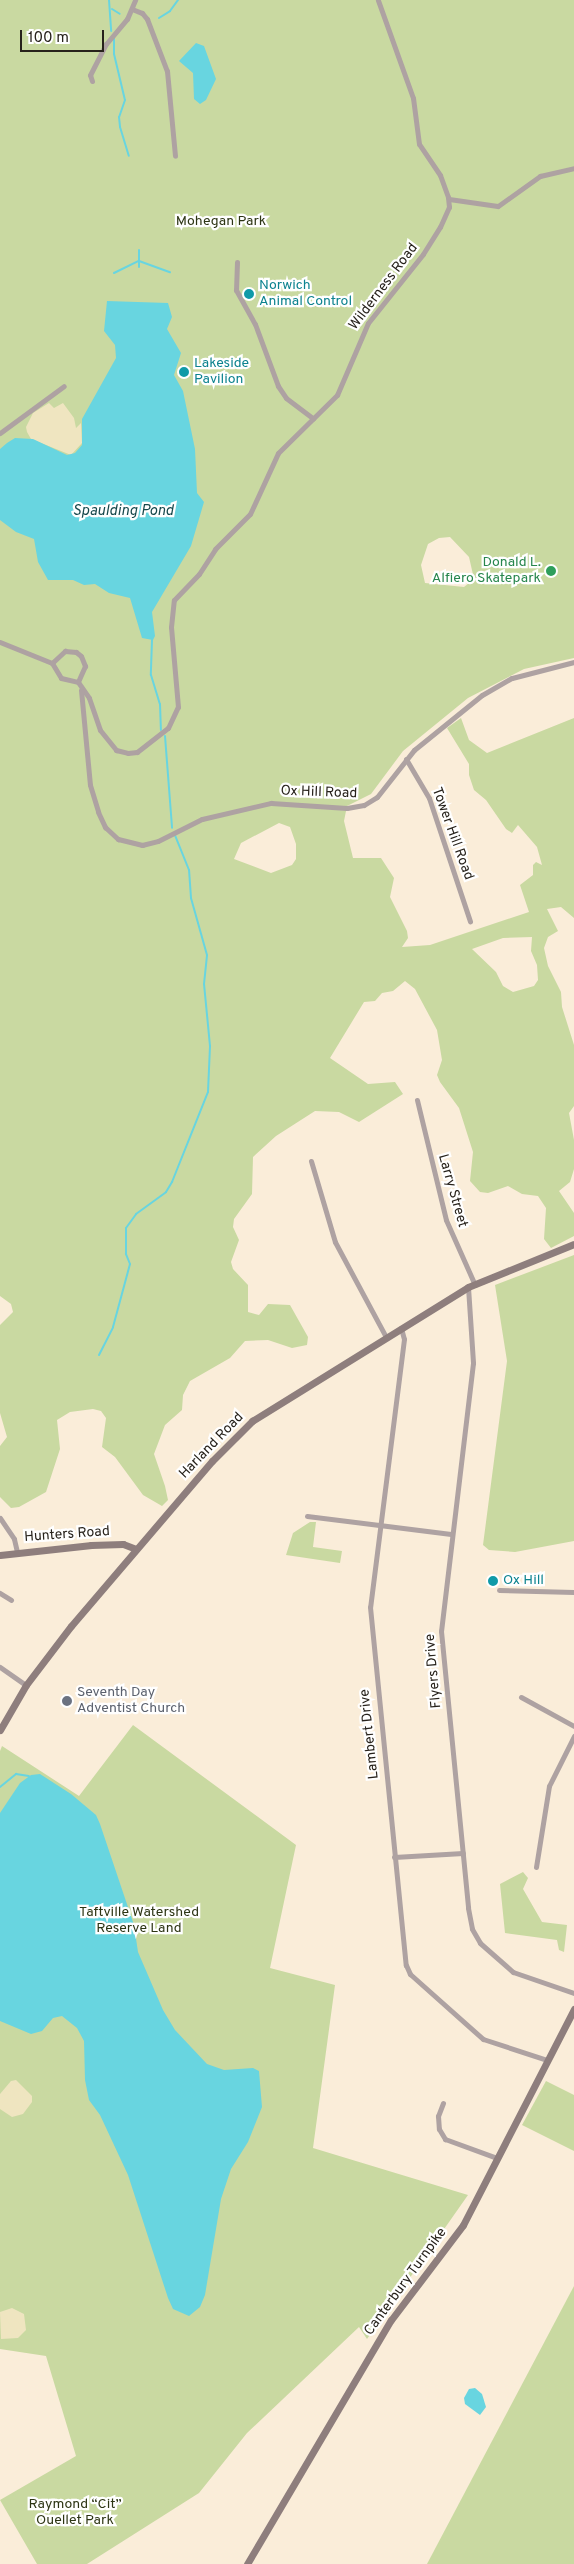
<!DOCTYPE html>
<html>
<head>
<meta charset="utf-8">
<style>
  body { margin:0 }
  #map { position:relative; width:574px; height:2564px; overflow:hidden; background:#faedd9; font-family:Overpass,sans-serif }
  div>[style] { position:absolute }
  [style*='--x'] { left:calc(var(--x)*1px); top:calc(var(--y)*1px); width:calc(var(--w)*1px); rotate:calc(var(--a)*1deg) }
  .green>* { inset:0; background:#c9d9a1 }
  .sand>* { inset:0; background:#efe5c0 }
  .water>* { inset:0; background:#68d5e0 }
  .stream>* { height:2px; margin:-1px; padding:0 1px; transform-origin:1px; border-radius:1px; background:#68d5e0 }
  .street>* { height:5px; margin:-2.5px; padding:0 2.5px; transform-origin:2.5px; border-radius:2.5px; background:#aea2a2 }
  .secondary>* { height:7px; margin:-3.5px; padding:0 3.5px; transform-origin:3.5px; border-radius:3.5px; background:#8e7e7d }
  .dots>* { width:14px; height:14px; translate:-50% -50%; box-sizing:border-box; border:2px solid #fff; border-radius:50% }
  span { translate:-50% -50%; white-space:nowrap; text-align:center; line-height:1.15; -webkit-text-stroke:4.5px #fff; paint-order:stroke }
  .park-label { font-size:14px; color:#2d3514 }
  .culture-label { font-size:14px; color:#0d838f }
  .left { translate:0 -50%; text-align:left }
  .street-label { font-size:14px; color:#27221b }
  .leisure-label { font-size:14px; color:#27864d }
  .right { translate:-100% -50%; text-align:right }
  .worship-label { font-size:14px; color:#5b616d }
  .water-label { font-size:15px; color:#16484c; font-style:italic }
  .scale { position:absolute; left:20px; top:30px; width:84px; height:22px; box-sizing:border-box; border:2px solid #27221b; border-top:0; padding-left:6px; font-size:15px; line-height:18px; white-space:nowrap; color:#27221b; -webkit-text-stroke:4px #fff; paint-order:stroke }
</style>
</head>
<body>
<div id="map">
  <div class="green">
    <i style="clip-path:polygon(evenodd,0 0,574px 0,574px 658px,524px 669px,468px 698px,403px 751px,371px 794px,347px 806px,344px 821px,353px 858px,381px 858px,394px 878px,390px 897px,407px 931px,408px 938px,402px 947px,430px 945px,529px 912px,520px 885px,533px 875px,533px 865px,536px 862px,542px 865px,537px 847px,518px 825px,512px 833px,506px 829px,486px 800px,474px 790px,469px 775px,469px 764px,447px 728px,461px 718px,469px 740px,487px 753px,574px 718px,574px 918px,561px 907px,547px 909px,558px 931px,548px 937px,544px 948px,548px 966px,561px 992px,562px 1007px,574px 1045px,574px 1106px,569px 1113px,574px 1140px,574px 1169px,570px 1182px,559px 1191px,574px 1213px,574px 1236px,551px 1248px,544px 1239px,546px 1208px,538px 1196px,522px 1194px,508px 1186px,488px 1193px,480px 1192px,470px 1181px,473px 1152px,459px 1108px,440px 1082px,437px 1075px,442px 1060px,437px 1030px,415px 989px,405px 981px,393px 991px,382px 993px,375px 1001px,364px 1002px,330px 1058px,368px 1084px,395px 1082px,403px 1094px,359px 1122px,339px 1112px,315px 1111px,276px 1136px,253px 1157px,252px 1194px,234px 1219px,233px 1227px,239px 1240px,231px 1262px,233px 1269px,248px 1285px,248px 1312px,259px 1315px,268px 1304px,290px 1305px,308px 1337px,307px 1345px,292px 1348px,268px 1340px,245px 1341px,230px 1358px,190px 1381px,183px 1395px,182px 1410px,165px 1425px,154px 1454px,165px 1486px,168px 1500px,162px 1506px,143px 1495px,115px 1457px,102px 1447px,106px 1418px,101px 1411px,93px 1409px,70px 1412px,57px 1420px,60px 1449px,46px 1492px,19px 1507px,11px 1508px,0 1497px,0 1446px,7px 1437px,0 1413px,0 1325px,13px 1312px,11px 1304px,0 1296px,0 0,450px 537px,469px 557px,474px 579px,464px 587px,425px 583px,421px 565px,428px 544px,439px 538px,450px 537px,0 0,279px 823px,290px 827px,296px 844px,296px 859px,292px 865px,271px 873px,234px 859px,241px 843px,279px 823px,0 0,532px 937px,531px 951px,537px 965px,538px 980px,534px 986px,513px 992px,503px 986px,496px 972px,472px 949px,503px 938px,532px 937px)"></i>
    <i style="clip-path:polygon(574px 1255px,574px 1541px,515px 1552px,489px 1550px,483px 1545px,507px 1361px,495px 1285px)"></i>
    <i style="clip-path:polygon(310px 1522px,316px 1522px,313px 1547px,342px 1551px,340px 1563px,286px 1555px,293px 1533px)"></i>
    <i style="clip-path:polygon(133px 1725px,296px 1845px,270px 1968px,335px 1985px,313px 2148px,468px 2195px,367px 2339px,359px 2327px,247px 2433px,199px 2493px,87px 2564px,37px 2564px,0 2500px,76px 2456px,46px 2356px,0 2349px,0 1751px,2px 1746px,79px 1796px)"></i>
    <i style="clip-path:polygon(523px 1872px,528px 1878px,523px 1889px,542px 1922px,567px 1925px,564px 1952px,559px 1950px,557px 1940px,505px 1933px,500px 1884px)"></i>
    <i style="clip-path:polygon(546px 2081px,574px 2095px,574px 2151px,522px 2125px)"></i>
    <i style="clip-path:polygon(574px 2286px,574px 2564px,427px 2564px)"></i>
  </div>
  <div class="sand">
    <i style="clip-path:polygon(49px 403px,54px 408px,63px 403px,74px 418px,76px 428px,81px 423px,82px 443px,71px 455px,31px 439px,27px 432px,26px 427px,33px 413px)"></i>
    <i style="clip-path:polygon(16px 2080px,32px 2096px,32px 2102px,23px 2114px,12px 2117px,0 2109px,0 2094px,11px 2081px)"></i>
    <i style="clip-path:polygon(12px 2308px,24px 2314px,26px 2330px,18px 2338px,1px 2339px,0 2312px)"></i>
  </div>
  <div class="water">
    <i style="clip-path:polygon(196px 43px,204px 46px,216px 79px,206px 100px,200px 104px,194px 99px,193px 73px,179px 61px)"></i>
    <i style="clip-path:polygon(107px 301px,168px 303px,172px 317px,167px 329px,181px 353px,174px 375px,183px 391px,195px 449px,197px 493px,204px 502px,191px 546px,152px 612px,155px 636px,153px 640px,142px 638px,130px 598px,109px 593px,95px 584px,84px 585px,73px 580px,48px 580px,38px 562px,34px 539px,16px 532px,0 520px,0 449px,7px 443px,15px 438px,33px 439px,67px 455px,75px 453px,82px 445px,82px 419px,116px 358px,115px 345px,104px 331px)"></i>
    <i style="clip-path:polygon(40px 1774px,71px 1794px,96px 1815px,100px 1824px,134px 1925px,138px 1952px,163px 2010px,175px 2030px,207px 2064px,224px 2070px,253px 2068px,259px 2071px,262px 2107px,248px 2142px,231px 2169px,221px 2199px,205px 2295px,200px 2307px,189px 2316px,173px 2309px,168px 2298px,128px 2175px,100px 2115px,89px 2100px,85px 2080px,84px 2041px,77px 2028px,62px 2016px,53px 2018px,42px 2031px,31px 2034px,0 2021px,0 1813px,20px 1783px,31px 1775px)"></i>
    <i style="clip-path:polygon(475px 2388px,482px 2394px,486px 2407px,480px 2415px,465px 2404px,464px 2398px,469px 2389px)"></i>
  </div>
  <div class="stream">
    <i style="--x:109;--y:0;--w:31;--a:86"></i>
    <i style="--x:112;--y:9;--w:9;--a:32"></i>
    <i style="--x:159;--y:18;--w:13;--a:-32"></i>
    <i style="--x:170;--y:11;--w:14;--a:-54"></i>
    <i style="--x:114;--y:37;--w:17;--a:90"></i>
    <i style="--x:114;--y:54;--w:47;--a:76.6"></i>
    <i style="--x:125;--y:100;--w:18;--a:109"></i>
    <i style="--x:119;--y:117;--w:10;--a:84"></i>
    <i style="--x:120;--y:127;--w:30;--a:73"></i>
    <i style="--x:139;--y:250;--w:17;--a:90"></i>
    <i style="--x:114;--y:273;--w:28;--a:-26"></i>
    <i style="--x:139;--y:261;--w:33;--a:20"></i>
    <i style="--x:152;--y:640;--w:35;--a:92"></i>
    <i style="--x:151;--y:675;--w:30;--a:73"></i>
    <i style="--x:160;--y:704;--w:26;--a:88"></i>
    <i style="--x:165;--y:736;--w:92;--a:85.6"></i>
    <i style="--x:99;--y:1355;--w:31;--a:-63"></i>
    <i style="--x:113;--y:1327;--w:65;--a:-74.9"></i>
    <i style="--x:130;--y:1264;--w:11;--a:-112"></i>
    <i style="--x:126;--y:1254;--w:26;--a:-90"></i>
    <i style="--x:126;--y:1228;--w:17;--a:-54"></i>
    <i style="--x:136;--y:1214;--w:37;--a:-36"></i>
    <i style="--x:166;--y:1192;--w:12;--a:-59"></i>
    <i style="--x:172;--y:1182;--w:97;--a:-68.2"></i>
    <i style="--x:208;--y:1092;--w:46;--a:-87.5"></i>
    <i style="--x:210;--y:1046;--w:62;--a:-95.5"></i>
    <i style="--x:204;--y:984;--w:29;--a:-84"></i>
    <i style="--x:207;--y:955;--w:59;--a:-105.7"></i>
    <i style="--x:191;--y:898;--w:28;--a:-94"></i>
    <i style="--x:189;--y:870;--w:37;--a:-112"></i>
    <i style="--x:0;--y:1787;--w:21;--a:-39"></i>
    <i style="--x:16;--y:1774;--w:13;--a:9"></i>
  </div>
  <div class="street">
    <i style="--x:132;--y:9;--w:11;--a:22"></i>
    <i style="--x:142;--y:13;--w:8;--a:50"></i>
    <i style="--x:147;--y:19;--w:56;--a:69"></i>
    <i style="--x:167;--y:71;--w:85;--a:84.6"></i>
    <i style="--x:92;--y:81;--w:6;--a:-108"></i>
    <i style="--x:90;--y:75;--w:35;--a:-63"></i>
    <i style="--x:106;--y:44;--w:33;--a:-50"></i>
    <i style="--x:127;--y:19;--w:21;--a:-67"></i>
    <i style="--x:449;--y:199;--w:49;--a:8.1"></i>
    <i style="--x:498;--y:206;--w:52;--a:-35.5"></i>
    <i style="--x:540;--y:176;--w:35;--a:-13"></i>
    <i style="--x:237;--y:262;--w:28;--a:92"></i>
    <i style="--x:236;--y:290;--w:39;--a:61"></i>
    <i style="--x:255;--y:324;--w:66;--a:69.6"></i>
    <i style="--x:278;--y:386;--w:14;--a:56"></i>
    <i style="--x:286;--y:398;--w:34;--a:37"></i>
    <i style="--x:0;--y:433;--w:79;--a:-36.3"></i>
    <i style="--x:0;--y:642;--w:56;--a:22"></i>
    <i style="--x:52;--y:663;--w:18;--a:-43"></i>
    <i style="--x:65;--y:651;--w:11;--a:5"></i>
    <i style="--x:76;--y:652;--w:6;--a:39"></i>
    <i style="--x:81;--y:656;--w:11;--a:68"></i>
    <i style="--x:85;--y:666;--w:17;--a:114"></i>
    <i style="--x:78;--y:682;--w:19;--a:55"></i>
    <i style="--x:89;--y:698;--w:34;--a:71"></i>
    <i style="--x:100;--y:730;--w:26;--a:51"></i>
    <i style="--x:116;--y:750;--w:12;--a:14"></i>
    <i style="--x:128;--y:753;--w:9;--a:-6"></i>
    <i style="--x:137;--y:752;--w:39;--a:-38"></i>
    <i style="--x:168;--y:728;--w:23;--a:-65"></i>
    <i style="--x:178;--y:707;--w:80;--a:-95"></i>
    <i style="--x:171;--y:627;--w:27;--a:-84"></i>
    <i style="--x:174;--y:600;--w:36;--a:-46"></i>
    <i style="--x:199;--y:574;--w:30;--a:-57"></i>
    <i style="--x:215;--y:549;--w:49;--a:-45"></i>
    <i style="--x:250;--y:514;--w:67;--a:-65.3"></i>
    <i style="--x:278;--y:453;--w:83;--a:-44.5"></i>
    <i style="--x:337;--y:395;--w:78;--a:-66.7"></i>
    <i style="--x:368;--y:323;--w:88;--a:-51.4"></i>
    <i style="--x:423;--y:254;--w:32;--a:-58"></i>
    <i style="--x:440;--y:227;--w:22;--a:-66"></i>
    <i style="--x:449;--y:207;--w:10;--a:-96"></i>
    <i style="--x:448;--y:197;--w:23;--a:-110"></i>
    <i style="--x:440;--y:175;--w:37;--a:-124"></i>
    <i style="--x:419;--y:144;--w:46;--a:-97.4"></i>
    <i style="--x:413;--y:98;--w:104;--a:-109.7"></i>
    <i style="--x:52;--y:663;--w:17;--a:59"></i>
    <i style="--x:61;--y:678;--w:17;--a:13"></i>
    <i style="--x:81;--y:690;--w:95;--a:84.6"></i>
    <i style="--x:90;--y:785;--w:28;--a:73"></i>
    <i style="--x:98;--y:812;--w:17;--a:65"></i>
    <i style="--x:105;--y:827;--w:18;--a:43"></i>
    <i style="--x:118;--y:839;--w:25;--a:14"></i>
    <i style="--x:142;--y:845;--w:16;--a:-14"></i>
    <i style="--x:158;--y:841;--w:49;--a:-26.6"></i>
    <i style="--x:202;--y:819;--w:71;--a:-13.1"></i>
    <i style="--x:271;--y:803;--w:76;--a:3.8"></i>
    <i style="--x:347;--y:808;--w:17;--a:-10"></i>
    <i style="--x:364;--y:805;--w:15;--a:-32"></i>
    <i style="--x:377;--y:797;--w:60;--a:-51.8"></i>
    <i style="--x:414;--y:750;--w:87;--a:-39"></i>
    <i style="--x:482;--y:695;--w:34;--a:-30"></i>
    <i style="--x:512;--y:678;--w:64;--a:-14.5"></i>
    <i style="--x:406;--y:759;--w:45;--a:59.5"></i>
    <i style="--x:429;--y:798;--w:130;--a:71.6"></i>
    <i style="--x:417;--y:1100;--w:123;--a:76.4"></i>
    <i style="--x:446;--y:1220;--w:71;--a:66"></i>
    <i style="--x:311;--y:1161;--w:84;--a:73.5"></i>
    <i style="--x:335;--y:1242;--w:108;--a:61.8"></i>
    <i style="--x:468;--y:1287;--w:76;--a:86.2"></i>
    <i style="--x:473;--y:1363;--w:270;--a:96.8"></i>
    <i style="--x:441;--y:1631;--w:278;--a:84.4"></i>
    <i style="--x:468;--y:1908;--w:21;--a:79"></i>
    <i style="--x:472;--y:1929;--w:16;--a:60"></i>
    <i style="--x:480;--y:1943;--w:44;--a:41.3"></i>
    <i style="--x:513;--y:1972;--w:65;--a:19"></i>
    <i style="--x:401;--y:1328;--w:11;--a:75"></i>
    <i style="--x:404;--y:1339;--w:270;--a:97.2"></i>
    <i style="--x:370;--y:1607;--w:360;--a:84.3"></i>
    <i style="--x:406;--y:1965;--w:10;--a:66"></i>
    <i style="--x:410;--y:1974;--w:98;--a:41.7"></i>
    <i style="--x:483;--y:2039;--w:67;--a:18.2"></i>
    <i style="--x:307;--y:1516;--w:145;--a:7.1"></i>
    <i style="--x:0;--y:1518;--w:25;--a:56"></i>
    <i style="--x:14;--y:1539;--w:13;--a:77"></i>
    <i style="--x:499;--y:1590;--w:75;--a:1.5"></i>
    <i style="--x:0;--y:1593;--w:13;--a:32"></i>
    <i style="--x:0;--y:1667;--w:32;--a:35"></i>
    <i style="--x:521;--y:1697;--w:60;--a:28.7"></i>
    <i style="--x:394;--y:1857;--w:69;--a:-3.3"></i>
    <i style="--x:536;--y:1867;--w:82;--a:-80.9"></i>
    <i style="--x:549;--y:1786;--w:56;--a:-63.4"></i>
    <i style="--x:443;--y:2103;--w:14;--a:111"></i>
    <i style="--x:438;--y:2116;--w:13;--a:86"></i>
    <i style="--x:439;--y:2129;--w:12;--a:59"></i>
    <i style="--x:445;--y:2139;--w:55;--a:20.1"></i>
  </div>
  <div class="secondary">
    <i style="--x:0;--y:1555;--w:92;--a:-6.3"></i>
    <i style="--x:91;--y:1545;--w:32;--a:-2"></i>
    <i style="--x:123;--y:1544;--w:14;--a:21"></i>
    <i style="--x:0;--y:1730;--w:52;--a:-60"></i>
    <i style="--x:26;--y:1685;--w:74;--a:-52.7"></i>
    <i style="--x:71;--y:1626;--w:217;--a:-49.5"></i>
    <i style="--x:212;--y:1461;--w:57;--a:-45"></i>
    <i style="--x:252;--y:1421;--w:254;--a:-31.8"></i>
    <i style="--x:468;--y:1287;--w:114;--a:-22.1"></i>
    <i style="--x:247;--y:2564;--w:283;--a:-59.5"></i>
    <i style="--x:391;--y:2320;--w:119;--a:-52.8"></i>
    <i style="--x:463;--y:2225;--w:243;--a:-62.8"></i>
  </div>
  <div class="dots">
    <i style="left:249px;top:294px;background:#0f9aa8"></i>
    <i style="left:184px;top:372px;background:#0f9aa8"></i>
    <i style="left:551px;top:571px;background:#2e9e5b"></i>
    <i style="left:493px;top:1581px;background:#0f9aa8"></i>
    <i style="left:67px;top:1701px;background:#6b7280"></i>
  </div>
  <div class="park-label">
    <span style="left:221px;top:222px">Mohegan Park</span>
    <span style="left:139px;top:1921px">Taftville Watershed<br>Reserve Land</span>
    <span style="left:75px;top:2513px">Raymond “Cit”<br>Ouellet Park</span>
  </div>
  <div class="culture-label">
    <span class="left" style="left:259px;top:294px">Norwich<br>Animal Control</span>
    <span class="left" style="left:194px;top:372px">Lakeside<br>Pavilion</span>
    <span class="left" style="left:503px;top:1581px">Ox Hill</span>
  </div>
  <div class="street-label">
    <span style="left:384px;top:287px;rotate:-53deg">Wilderness Road</span>
    <span style="left:319px;top:793px;rotate:2deg">Ox Hill Road</span>
    <span style="left:452px;top:834px;rotate:70deg">Tower Hill Road</span>
    <span style="left:452px;top:1191px;rotate:74deg">Larry Street</span>
    <span style="left:212px;top:1446px;rotate:-46deg">Harland Road</span>
    <span style="left:67px;top:1535px;rotate:-4deg">Hunters Road</span>
    <span style="left:434px;top:1671px;rotate:-95deg">Flyers Drive</span>
    <span style="left:370px;top:1734px;rotate:-96deg">Lambert Drive</span>
    <span style="left:406px;top:2282px;rotate:-54deg">Canterbury Turnpike</span>
  </div>
  <div class="leisure-label">
    <span class="right" style="left:541px;top:571px">Donald L.<br>Alfiero Skatepark</span>
  </div>
  <div class="worship-label">
    <span class="left" style="left:77px;top:1701px">Seventh Day<br>Adventist Church</span>
  </div>
  <div class="water-label">
    <span style="left:123px;top:512px">Spaulding Pond</span>
  </div>
  <div class="scale">100 m</div>
</div>
</body>
</html>
